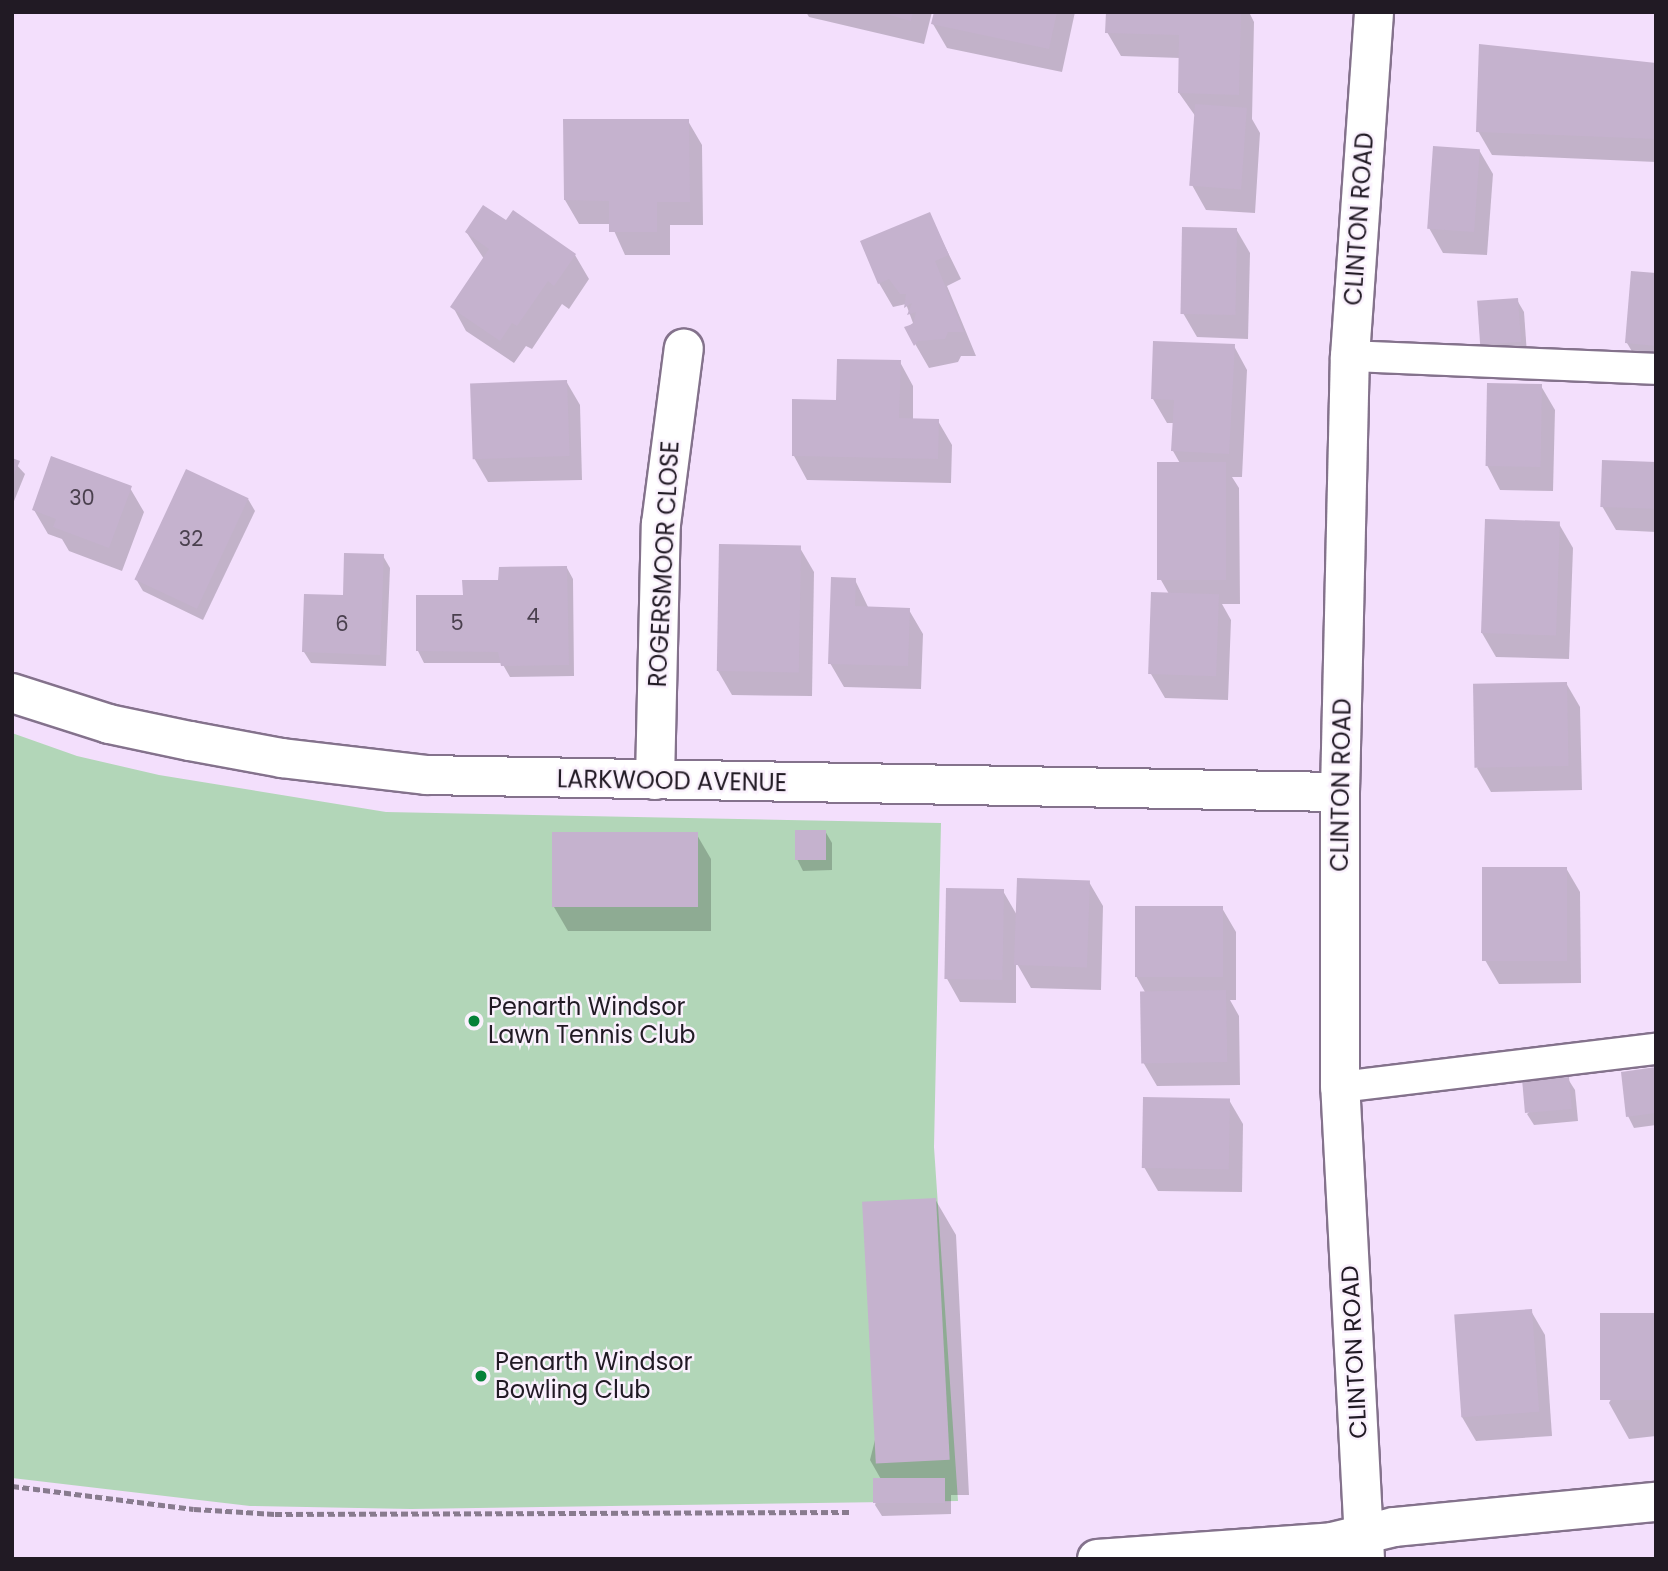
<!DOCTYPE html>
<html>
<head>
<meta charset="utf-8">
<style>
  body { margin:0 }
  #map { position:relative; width:1668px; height:1571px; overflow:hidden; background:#f3dffc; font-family:Poppins,sans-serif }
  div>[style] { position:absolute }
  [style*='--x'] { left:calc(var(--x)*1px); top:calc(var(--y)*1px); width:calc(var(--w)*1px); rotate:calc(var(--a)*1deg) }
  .green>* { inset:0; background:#b2d6b8 }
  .shadow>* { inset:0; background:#0003 }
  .building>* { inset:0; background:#c5b2ce; transform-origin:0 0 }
  .path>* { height:4.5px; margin-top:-2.25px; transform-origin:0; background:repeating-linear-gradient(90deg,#887b8e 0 7px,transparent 0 10.5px) }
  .roads { filter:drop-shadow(2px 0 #84728c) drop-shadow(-2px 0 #84728c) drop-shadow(0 2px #84728c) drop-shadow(0 -2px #84728c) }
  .lane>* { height:30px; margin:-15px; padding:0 15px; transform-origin:15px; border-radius:15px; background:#fff }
  .street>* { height:38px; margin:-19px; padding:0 19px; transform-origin:19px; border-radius:19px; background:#fff }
  .dots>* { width:19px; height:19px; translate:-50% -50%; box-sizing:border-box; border:4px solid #faf1fd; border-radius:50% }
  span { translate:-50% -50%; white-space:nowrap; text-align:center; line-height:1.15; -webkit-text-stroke:5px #faf1fd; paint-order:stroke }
  .number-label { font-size:21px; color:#4a404e }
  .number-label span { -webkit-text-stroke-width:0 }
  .street-label { font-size:24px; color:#211a24 }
  .poi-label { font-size:24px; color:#211a24 }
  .left { translate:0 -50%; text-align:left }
  .frame { position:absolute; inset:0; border:14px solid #211a24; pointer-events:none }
</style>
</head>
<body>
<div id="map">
  <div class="green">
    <i style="clip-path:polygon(12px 733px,77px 756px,159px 775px,386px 812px,941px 823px,934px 1147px,958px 1501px,411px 1509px,250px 1506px,12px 1478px)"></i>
  </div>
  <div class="shadow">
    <i style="clip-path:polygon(806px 12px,932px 12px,924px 44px,809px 17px)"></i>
    <i style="clip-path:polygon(935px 12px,1075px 12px,1062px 72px,947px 48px,933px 24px)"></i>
    <i style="clip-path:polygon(1107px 12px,1249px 12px,1254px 22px,1252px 119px,1260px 133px,1255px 213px,1206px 210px,1192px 185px,1196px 117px,1179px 93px,1180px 58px,1121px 56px,1107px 32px)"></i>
    <i style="clip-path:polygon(1656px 65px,1656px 162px,1492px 155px,1478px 131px)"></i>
    <i style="clip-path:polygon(688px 121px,702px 145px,703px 225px,670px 225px,670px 255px,625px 255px,611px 224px,579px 224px,565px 200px)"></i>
    <i style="clip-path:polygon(1479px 150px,1493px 174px,1487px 255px,1443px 253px,1429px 228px)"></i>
    <i style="clip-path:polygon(929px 214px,961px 279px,947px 286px,976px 356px,961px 356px,958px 362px,929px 368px,906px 328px,913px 323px,906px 304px,893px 307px,879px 283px)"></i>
    <i style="clip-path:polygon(1236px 229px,1250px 253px,1248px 339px,1197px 337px,1183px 313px)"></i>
    <i style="clip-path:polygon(467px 233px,575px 255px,589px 279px,569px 309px,562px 304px,532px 349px,526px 346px,514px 363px,466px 331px,453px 307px,484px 259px)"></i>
    <i style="clip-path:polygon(1656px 274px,1656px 356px,1634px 355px,1627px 343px)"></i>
    <i style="clip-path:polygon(1517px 300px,1524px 312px,1527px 354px,1488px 356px,1481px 344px)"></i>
    <i style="clip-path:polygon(1234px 346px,1247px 370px,1242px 477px,1232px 477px,1239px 488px,1240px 604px,1222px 604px,1231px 620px,1228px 700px,1165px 698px,1151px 674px,1169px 594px,1161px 580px,1181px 465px,1173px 451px,1175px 423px,1167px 423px,1153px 399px)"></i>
    <i style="clip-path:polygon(900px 362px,913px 386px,913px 420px,938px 421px,952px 445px,951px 483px,807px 480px,794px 456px,838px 402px)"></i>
    <i style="clip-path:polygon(566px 381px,580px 405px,582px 480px,488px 482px,474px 458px)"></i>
    <i style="clip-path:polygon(1541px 386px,1555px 410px,1553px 491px,1500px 490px,1487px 465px)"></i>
    <i style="clip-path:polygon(12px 460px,25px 474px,12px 506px)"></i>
    <i style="clip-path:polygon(1656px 463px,1656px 532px,1616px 530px,1602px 506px)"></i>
    <i style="clip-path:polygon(130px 488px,144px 512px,122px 571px,69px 551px,62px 539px,48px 534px,34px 510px)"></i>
    <i style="clip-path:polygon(248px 499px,255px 511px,203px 620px,143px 591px,136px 579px)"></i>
    <i style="clip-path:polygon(1559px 524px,1573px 548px,1569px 659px,1496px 657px,1482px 633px)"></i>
    <i style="clip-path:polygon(800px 548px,814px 572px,812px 696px,732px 695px,718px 671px)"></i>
    <i style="clip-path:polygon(383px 556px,390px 568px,386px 666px,311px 663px,304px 652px)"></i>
    <i style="clip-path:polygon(567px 568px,573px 579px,574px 676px,510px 677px,502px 663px,424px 663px,418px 651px,464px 597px,499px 582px)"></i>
    <i style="clip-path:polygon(855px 580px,869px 609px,909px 610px,923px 634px,921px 689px,844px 687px,830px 663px)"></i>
    <i style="clip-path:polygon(1566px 683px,1580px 707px,1582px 790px,1491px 792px,1477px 768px)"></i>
    <i style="clip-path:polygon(825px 831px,832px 843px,832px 870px,803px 871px,797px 859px)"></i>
    <i style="clip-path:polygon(697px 835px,711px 859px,711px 931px,568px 931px,554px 907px)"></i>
    <i style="clip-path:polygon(1566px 868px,1580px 892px,1581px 983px,1499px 984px,1485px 960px)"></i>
    <i style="clip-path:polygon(1089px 882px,1103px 906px,1101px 990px,1031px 988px,1016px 962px,1016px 1003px,960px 1002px,946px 977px,1003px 891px,1018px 917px)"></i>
    <i style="clip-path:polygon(1222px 908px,1236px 932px,1236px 1000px,1230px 1000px,1239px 1016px,1240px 1085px,1157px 1086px,1143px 1062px,1145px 992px,1136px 976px)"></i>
    <i style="clip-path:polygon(1656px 1069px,1656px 1125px,1634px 1128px,1628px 1116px)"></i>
    <i style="clip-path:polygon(1568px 1079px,1575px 1090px,1578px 1121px,1534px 1125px,1527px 1114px)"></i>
    <i style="clip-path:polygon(1229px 1100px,1243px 1124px,1242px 1192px,1158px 1191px,1144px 1167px)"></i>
    <i style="clip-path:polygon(935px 1199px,956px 1235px,969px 1495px,951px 1495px,951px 1514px,882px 1516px,875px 1505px,882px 1481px,870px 1460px)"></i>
    <i style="clip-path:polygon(1531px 1311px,1545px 1335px,1552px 1436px,1476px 1441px,1462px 1417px)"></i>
    <i style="clip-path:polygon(1656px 1314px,1656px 1436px,1629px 1439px,1609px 1403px)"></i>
  </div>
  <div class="building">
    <i style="clip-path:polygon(879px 12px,913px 12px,911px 21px)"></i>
    <i style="clip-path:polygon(934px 12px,1057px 12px,1049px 49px,931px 24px)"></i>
    <i style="clip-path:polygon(1106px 12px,1241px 12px,1239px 95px,1178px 93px,1179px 35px,1105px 33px)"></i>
    <i style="clip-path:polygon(1479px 44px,1656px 63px,1656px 139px,1476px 132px)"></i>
    <i style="left:1195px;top:104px;width:52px;height:82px;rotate:4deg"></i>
    <i style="clip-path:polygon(563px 119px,689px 119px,690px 202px,657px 202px,657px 232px,609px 232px,609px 201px,564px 200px)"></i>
    <i style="left:1433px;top:146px;width:47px;height:83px;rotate:4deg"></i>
    <i style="clip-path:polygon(483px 205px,506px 220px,513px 210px,576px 254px,554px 286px,548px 281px,517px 326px,512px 323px,500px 341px,450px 307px,489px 249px,465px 232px)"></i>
    <i style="clip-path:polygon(930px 212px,949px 255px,935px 261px,964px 332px,948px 332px,945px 339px,918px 341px,914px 346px,904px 327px,913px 324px,916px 312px,907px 315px,912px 303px,904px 308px,906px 294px,900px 294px,889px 279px,878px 284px,860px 241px)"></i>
    <i style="left:1182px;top:227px;width:55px;height:87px;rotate:1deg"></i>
    <i style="clip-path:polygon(1631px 271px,1656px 273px,1656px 346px,1625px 343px)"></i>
    <i style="left:1518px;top:298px;width:44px;height:41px;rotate:86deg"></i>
    <i style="clip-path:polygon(1153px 341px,1235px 344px,1229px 454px,1171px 451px,1174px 400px,1151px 399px)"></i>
    <i style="clip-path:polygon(837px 359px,901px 360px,899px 418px,939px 419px,938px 459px,792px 456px,792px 399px,836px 400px)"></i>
    <i style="left:567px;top:380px;width:76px;height:97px;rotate:88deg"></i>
    <i style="left:1487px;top:383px;width:55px;height:83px;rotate:1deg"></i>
    <i style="clip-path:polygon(51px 456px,132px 486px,109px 548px,53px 527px,56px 519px,32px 510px)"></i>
    <i style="clip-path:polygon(12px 458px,20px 461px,12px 479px)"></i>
    <i style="left:1602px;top:460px;width:54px;height:47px;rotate:2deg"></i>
    <i style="left:1226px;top:462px;width:118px;height:69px;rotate:90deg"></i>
    <i style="left:186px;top:469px;width:69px;height:122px;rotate:25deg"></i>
    <i style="left:1485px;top:519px;width:75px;height:114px;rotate:2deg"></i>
    <i style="left:719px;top:544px;width:82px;height:127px;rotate:1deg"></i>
    <i style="clip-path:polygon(344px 553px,384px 554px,380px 655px,302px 652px,304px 594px,343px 595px)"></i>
    <i style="clip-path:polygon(567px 566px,569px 665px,501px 666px,498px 652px,416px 651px,416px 595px,463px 595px,462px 580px,498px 580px,499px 567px)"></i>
    <i style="clip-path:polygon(831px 577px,856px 578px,855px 606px,910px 608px,908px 666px,828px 664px)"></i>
    <i style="left:1151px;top:592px;width:68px;height:82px;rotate:2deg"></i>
    <i style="left:1567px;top:682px;width:84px;height:94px;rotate:89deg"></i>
    <i style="left:795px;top:830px;width:31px;height:30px"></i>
    <i style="left:552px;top:832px;width:146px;height:75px"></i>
    <i style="left:1482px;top:867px;width:85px;height:94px"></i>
    <i style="left:1017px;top:878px;width:73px;height:87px;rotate:2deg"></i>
    <i style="left:1004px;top:889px;width:91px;height:58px;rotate:91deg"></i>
    <i style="left:1223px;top:906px;width:71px;height:88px;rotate:90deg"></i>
    <i style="left:1226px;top:990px;width:72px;height:86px;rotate:89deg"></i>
    <i style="clip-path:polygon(1656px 1067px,1656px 1113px,1626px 1117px,1621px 1072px)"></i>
    <i style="left:1569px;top:1077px;width:32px;height:47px;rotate:85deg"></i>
    <i style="left:1143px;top:1097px;width:87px;height:71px;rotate:1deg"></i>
    <i style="left:936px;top:1198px;width:262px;height:74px;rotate:87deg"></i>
    <i style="left:1532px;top:1309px;width:103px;height:78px;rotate:86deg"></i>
    <i style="left:1656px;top:1313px;width:87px;height:56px;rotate:90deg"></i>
    <i style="left:945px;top:1478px;width:25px;height:72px;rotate:90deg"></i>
  </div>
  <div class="path">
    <i style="--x:12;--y:1486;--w:183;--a:7.2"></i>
    <i style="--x:194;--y:1509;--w:81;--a:3.5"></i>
    <i style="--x:275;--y:1514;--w:576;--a:-0.2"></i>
  </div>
  <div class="roads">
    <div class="lane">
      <i style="--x:1350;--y:356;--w:306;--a:2.4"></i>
      <i style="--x:1340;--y:1087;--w:318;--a:-6.9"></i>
    </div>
    <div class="street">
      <i style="--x:12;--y:693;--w:102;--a:17.7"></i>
      <i style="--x:109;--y:724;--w:83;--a:11.9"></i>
      <i style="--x:190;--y:741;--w:94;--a:10.5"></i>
      <i style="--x:282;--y:758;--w:145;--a:6.7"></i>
      <i style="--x:426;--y:775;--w:914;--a:1.07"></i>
      <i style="--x:655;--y:780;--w:256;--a:-88.7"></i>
      <i style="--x:661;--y:524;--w:177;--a:-82.6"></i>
      <i style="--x:1097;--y:1559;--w:236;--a:-4.1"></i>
      <i style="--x:1332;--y:1542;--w:64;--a:-13.6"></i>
      <i style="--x:1394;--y:1527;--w:263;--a:-5.5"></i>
      <i style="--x:1365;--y:1559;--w:473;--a:-93"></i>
      <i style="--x:1340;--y:1087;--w:295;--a:-90"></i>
      <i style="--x:1340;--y:792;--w:436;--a:-88.7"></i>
      <i style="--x:1350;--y:356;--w:345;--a:-86"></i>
    </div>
  </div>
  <div class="dots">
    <i style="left:474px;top:1021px;background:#068139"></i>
    <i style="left:481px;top:1376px;background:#068139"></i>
  </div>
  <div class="number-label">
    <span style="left:82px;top:498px">30</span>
    <span style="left:191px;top:539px">32</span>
    <span style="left:533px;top:616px">4</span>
    <span style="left:457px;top:623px">5</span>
    <span style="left:342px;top:624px">6</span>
  </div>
  <div class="street-label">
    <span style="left:1359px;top:219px;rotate:-86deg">CLINTON ROAD</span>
    <span style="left:664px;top:564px;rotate:-87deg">ROGERSMOOR CLOSE</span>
    <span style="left:672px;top:781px;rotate:1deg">LARKWOOD AVENUE</span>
    <span style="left:1341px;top:785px;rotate:-89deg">CLINTON ROAD</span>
    <span style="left:1354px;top:1352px;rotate:-93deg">CLINTON ROAD</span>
  </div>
  <div class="poi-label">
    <span class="left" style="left:488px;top:1021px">Penarth Windsor<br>Lawn Tennis Club</span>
    <span class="left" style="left:495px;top:1376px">Penarth Windsor<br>Bowling Club</span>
  </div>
  <div class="frame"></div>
</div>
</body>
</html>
